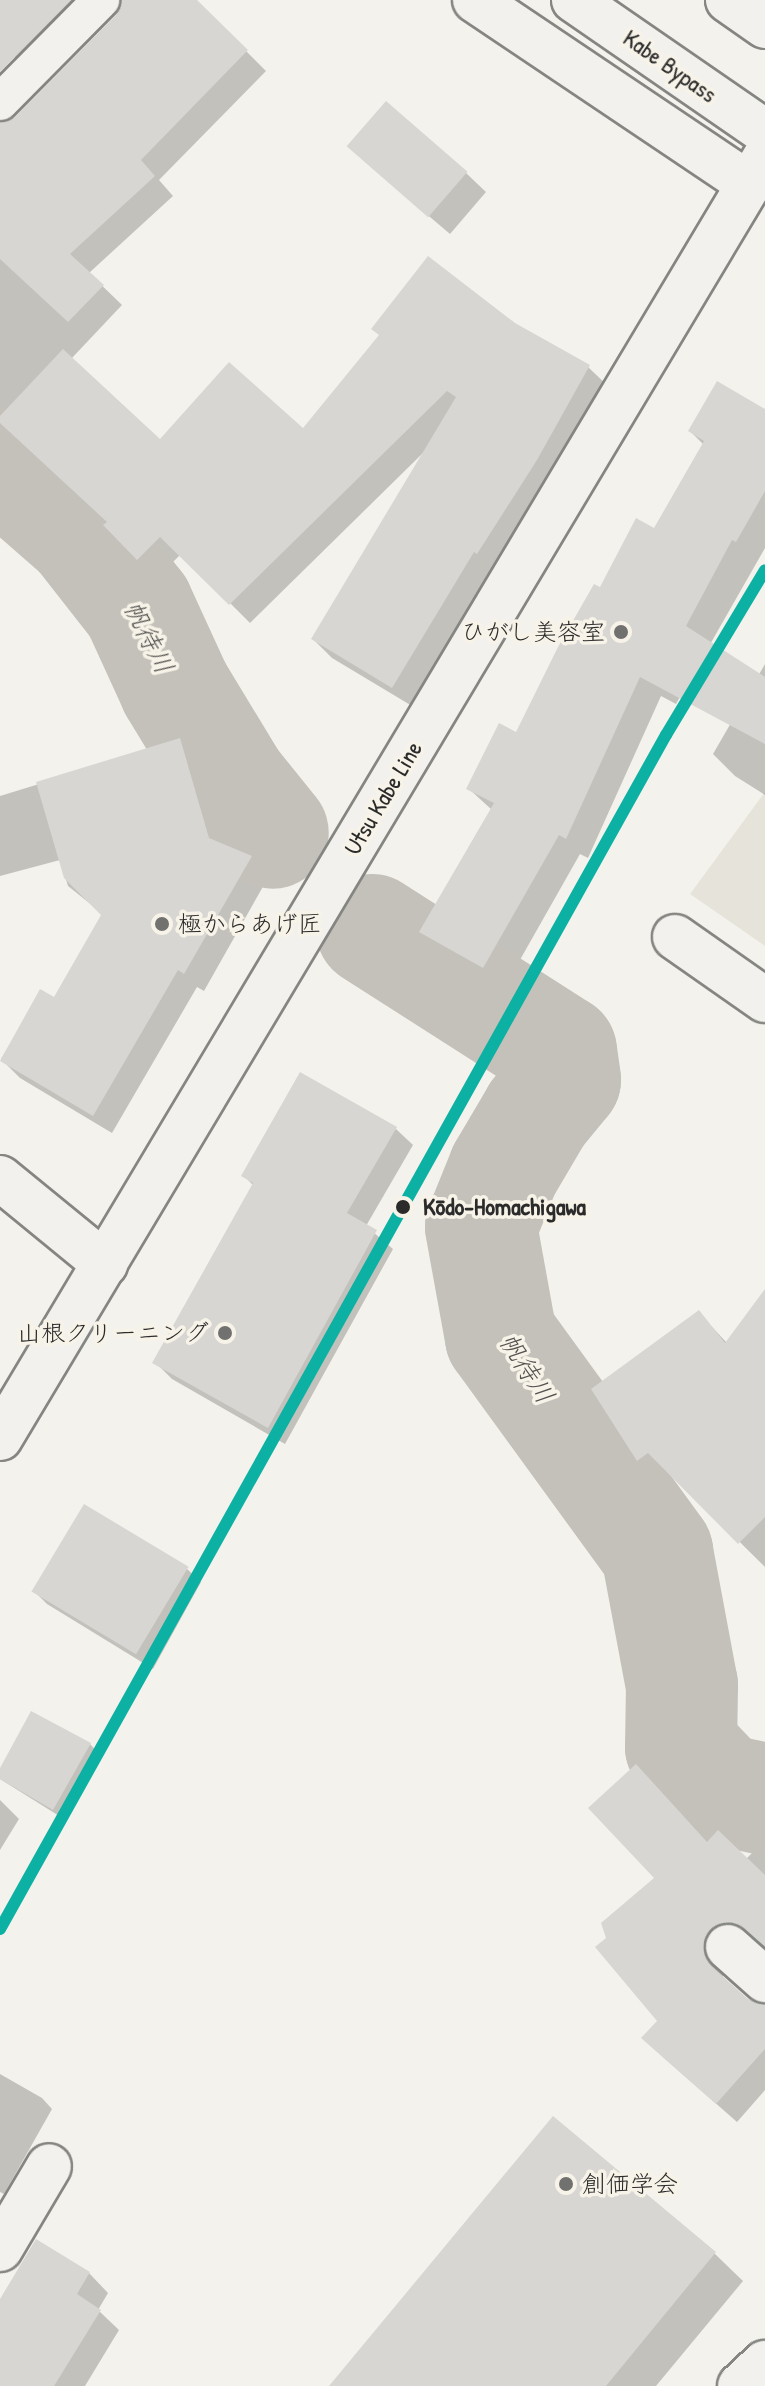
<!DOCTYPE html>
<html>
<head>
<meta charset="utf-8">
<style>
  body { margin:0 }
  #map { position:relative; width:765px; height:2386px; overflow:hidden; background:#f4f2ec; font-family:"Patrick Hand","Klee One",sans-serif }
  div>[style] { position:absolute }
  [style*='--x'] { left:calc(var(--x)*1px); top:calc(var(--y)*1px); width:calc(var(--w)*1px); rotate:calc(var(--a)*1deg) }
  .green>* { inset:0; background:#e6e3da }
  .shadow>* { inset:0; background:#0003 }
  .river>* { height:112px; margin:-56px; padding:0 56px; transform-origin:56px; border-radius:56px; background:#c4c1ba }
  .building>* { inset:0; background:#d7d6d2; transform-origin:0 0 }
  .roads { filter:drop-shadow(2px 0 #858582) drop-shadow(-2px 0 #858582) drop-shadow(0 2px #858582) drop-shadow(0 -2px #858582) }
  .lane>* { height:36px; margin:-18px; padding:0 18px; transform-origin:18px; border-radius:18px; background:#f2f1ed }
  .street>* { height:44px; margin:-22px; padding:0 22px; transform-origin:22px; border-radius:22px; background:#f2f1ed }
  .secondary>* { height:44px; margin:-22px; padding:0 22px; transform-origin:22px; border-radius:22px; background:#f2f1ed }
  .highway>* { height:44px; margin:-22px; padding:0 22px; transform-origin:22px; border-radius:22px; background:#f2f1ed }
  .rail-1>* { height:12px; margin:-6px; padding:0 6px; transform-origin:6px; border-radius:6px; background:#0cb1a3 }
  .dots>* { width:22px; height:22px; translate:-50% -50%; box-sizing:border-box; border:4px solid #f7f3e8; border-radius:50% }
  span { translate:-50% -50%; white-space:nowrap; text-align:center; line-height:1.15; -webkit-text-stroke:7px #f7f3e8; paint-order:stroke }
  .street-label { font-size:24px; color:#2b2b2b }
  .poi-label { font-size:24px; color:#2b2b2b }
  .right { translate:-100% -50%; text-align:right }
  .left { translate:0 -50%; text-align:left }
  .stop-label { font-size:24px; color:#2b2b2b; font-weight:700 }
  .water-label { font-size:26px; color:#53524f; font-style:italic }
</style>
</head>
<body>
<div id="map">
  <div class="green">
    <i style="clip-path:polygon(765px 792px,765px 946px,690px 894px)"></i>
  </div>
  <div class="shadow">
    <i style="clip-path:polygon(0 0,113px 0,33px 77px,0 42px)"></i>
    <i style="clip-path:polygon(122px 0,195px 0,266px 71px,159px 180px,173px 196px,89px 273px,122px 305px,71px 359px,160px 442px,303px 431px,514px 324px,588px 367px,608px 386px,412px 706px,332px 658px,313px 639px,424px 452px,250px 623px,181px 554px,157px 578px,106px 525px,109px 522px,0 422px,0 161px,118px 15px)"></i>
    <i style="clip-path:polygon(370px 166px,466px 173px,486px 192px,450px 234px)"></i>
    <i style="clip-path:polygon(765px 412px,765px 548px,676px 704px,661px 696px,588px 858px,580px 854px,504px 988px,443px 952px,422px 931px,492px 810px,468px 788px,517px 734px,601px 590px,655px 531px,704px 445px,690px 431px)"></i>
    <i style="clip-path:polygon(765px 664px,765px 795px,735px 776px,713px 754px)"></i>
    <i style="clip-path:polygon(179px 741px,198px 760px,223px 846px,251px 858px,269px 876px,204px 991px,197px 987px,112px 1133px,20px 1078px,1px 1059px,41px 992px,54px 999px,103px 914px,68px 886px,60px 860px,0 876px,0 796px)"></i>
    <i style="clip-path:polygon(396px 1129px,413px 1145px,366px 1226px,393px 1249px,285px 1444px,172px 1379px,155px 1362px,254px 1186px,244px 1176px)"></i>
    <i style="clip-path:polygon(765px 1292px,765px 1567px,670px 1473px,659px 1480px,638px 1459px,699px 1313px,727px 1343px)"></i>
    <i style="clip-path:polygon(187px 1569px,201px 1582px,153px 1669px,47px 1604px,34px 1591px)"></i>
    <i style="clip-path:polygon(90px 1744px,100px 1755px,64px 1819px,0 1779px,0 1772px)"></i>
    <i style="clip-path:polygon(0 1800px,19px 1819px,0 1850px)"></i>
    <i style="clip-path:polygon(708px 1844px,746px 1859px,761px 1844px,765px 1847px,765px 1949px,755px 1941px,739px 1942px,722px 1963px,723px 1977px,747px 2000px,765px 2006px,765px 2090px,737px 2122px,663px 2057px,660px 2021px)"></i>
    <i style="clip-path:polygon(0 2074px,42px 2098px,52px 2109px,4px 2194px,0 2192px)"></i>
    <i style="clip-path:polygon(554px 2118px,715px 2254px,743px 2281px,656px 2386px,332px 2386px)"></i>
    <i style="clip-path:polygon(89px 2273px,108px 2293px,98px 2310px,119px 2330px,85px 2386px,0 2386px,0 2303px)"></i>
  </div>
  <div class="river">
    <i style="--x:0;--y:463;--w:106;--a:41.2"></i>
    <i style="--x:80;--y:533;--w:94;--a:51.9"></i>
    <i style="--x:138;--y:607;--w:89;--a:65.4"></i>
    <i style="--x:175;--y:688;--w:110;--a:58.8"></i>
    <i style="--x:232;--y:782;--w:65;--a:51.2"></i>
    <i style="--x:372;--y:930;--w:224;--a:32.6"></i>
    <i style="--x:561;--y:1051;--w:29;--a:82"></i>
    <i style="--x:565;--y:1080;--w:44;--a:129.5"></i>
    <i style="--x:537;--y:1114;--w:65;--a:120.5"></i>
    <i style="--x:504;--y:1170;--w:61;--a:112"></i>
    <i style="--x:481;--y:1227;--w:112;--a:79.7"></i>
    <i style="--x:501;--y:1337;--w:266;--a:54"></i>
    <i style="--x:657;--y:1552;--w:135;--a:79.4"></i>
    <i style="--x:682;--y:1685;--w:62;--a:90.9"></i>
    <i style="--x:681;--y:1747;--w:59;--a:46.4"></i>
    <i style="--x:722;--y:1790;--w:44;--a:11.8"></i>
  </div>
  <div class="building">
    <i style="clip-path:polygon(0 0,71px 0,0 72px)"></i>
    <i style="clip-path:polygon(121px 0,197px 0,248px 50px,141px 160px,155px 176px,70px 254px,104px 285px,68px 322px,0 259px,0 122px,15px 117px,116px 15px)"></i>
    <i style="left:386px;top:101px;width:108px;height:60px;rotate:41deg"></i>
    <i style="clip-path:polygon(428px 256px,515px 323px,590px 365px,537px 460px,477px 554px,474px 552px,392px 688px,311px 639px,456px 397px,447px 391px,229px 605px,160px 537px,137px 560px,103px 525px,107px 522px,0 423px,0 416px,63px 349px,160px 439px,229px 362px,303px 428px,379px 335px,371px 329px)"></i>
    <i style="clip-path:polygon(717px 381px,765px 409px,765px 491px,736px 542px,732px 540px,686px 626px,765px 677px,765px 744px,640px 677px,566px 839px,559px 835px,483px 968px,419px 932px,494px 803px,466px 789px,499px 723px,516px 732px,558px 647px,594px 584px,600px 587px,636px 518px,654px 528px,704px 441px,688px 431px)"></i>
    <i style="clip-path:polygon(180px 738px,209px 838px,252px 856px,184px 974px,178px 970px,93px 1116px,0 1061px,40px 989px,54px 997px,101px 915px,64px 878px,36px 782px)"></i>
    <i style="clip-path:polygon(300px 1072px,397px 1127px,347px 1213px,377px 1230px,268px 1428px,152px 1363px,253px 1183px,241px 1176px)"></i>
    <i style="clip-path:polygon(765px 1289px,765px 1517px,738px 1544px,648px 1453px,637px 1461px,591px 1389px,699px 1310px,725px 1343px)"></i>
    <i style="left:84px;top:1504px;width:122px;height:102px;rotate:31deg"></i>
    <i style="clip-path:polygon(31px 1711px,91px 1743px,53px 1810px,0 1779px,0 1768px)"></i>
    <i style="clip-path:polygon(636px 1764px,707px 1842px,718px 1830px,765px 1875px,765px 1946px,732px 1922px,719px 1924px,710px 1930px,704px 1941px,704px 1954px,711px 1966px,748px 1999px,765px 2004px,765px 2049px,716px 2104px,641px 2038px,657px 2021px,595px 1947px,606px 1938px,601px 1923px,654px 1878px,588px 1808px)"></i>
    <i style="clip-path:polygon(553px 2116px,716px 2252px,606px 2386px,329px 2386px)"></i>
    <i style="clip-path:polygon(36px 2239px,90px 2272px,77px 2294px,101px 2310px,54px 2386px,0 2386px,0 2299px)"></i>
  </div>
  <div class="roads">
    <div class="lane">
      <i style="--x:0;--y:102;--w:144;--a:-45.3"></i>
    </div>
    <div class="street">
      <i style="--x:475;--y:0;--w:330;--a:33.9"></i>
      <i style="--x:675;--y:937;--w:110;--a:35"></i>
      <i style="--x:0;--y:1178;--w:136;--a:39.3"></i>
      <i style="--x:728;--y:1947;--w:50;--a:41.7"></i>
      <i style="--x:0;--y:2249;--w:96;--a:-59.4"></i>
      <i style="--x:740;--y:2386;--w:34;--a:-43"></i>
    </div>
    <div class="secondary">
      <i style="--x:0;--y:1438;--w:1492;--a:-59.15"></i>
    </div>
    <div class="highway">
      <i style="--x:574;--y:0;--w:232;--a:34.6"></i>
      <i style="--x:728;--y:0;--w:45;--a:35.1"></i>
    </div>
  </div>
  <div class="rail-1">
    <i style="--x:0;--y:1929;--w:1367;--a:-60.85"></i>
    <i style="--x:666;--y:735;--w:192;--a:-59"></i>
  </div>
  <div class="dots">
    <i style="left:621px;top:632px;background:#71716f"></i>
    <i style="left:162px;top:924px;background:#71716f"></i>
    <i style="left:403px;top:1207px;background:#2b2b2b"></i>
    <i style="left:225px;top:1333px;background:#71716f"></i>
    <i style="left:566px;top:2184px;background:#71716f"></i>
  </div>
  <div class="street-label">
    <span style="left:670px;top:66px;rotate:35deg">Kabe Bypass</span>
    <span style="left:383px;top:798px;rotate:-59deg">Utsu Kabe Line</span>
  </div>
  <div class="poi-label">
    <span class="right" style="left:605px;top:632px">ひがし美容室</span>
    <span class="left" style="left:178px;top:924px">極からあげ匠</span>
    <span class="right" style="left:209px;top:1333px">山根クリーニング</span>
    <span class="left" style="left:582px;top:2184px">創価学会</span>
  </div>
  <div class="stop-label">
    <span class="left" style="left:423px;top:1207px">Kōdo-Homachigawa</span>
  </div>
  <div class="water-label">
    <span style="left:149px;top:637px;rotate:63deg">帆待川</span>
    <span style="left:527px;top:1368px;rotate:57deg">帆待川</span>
  </div>
</div>
</body>
</html>
